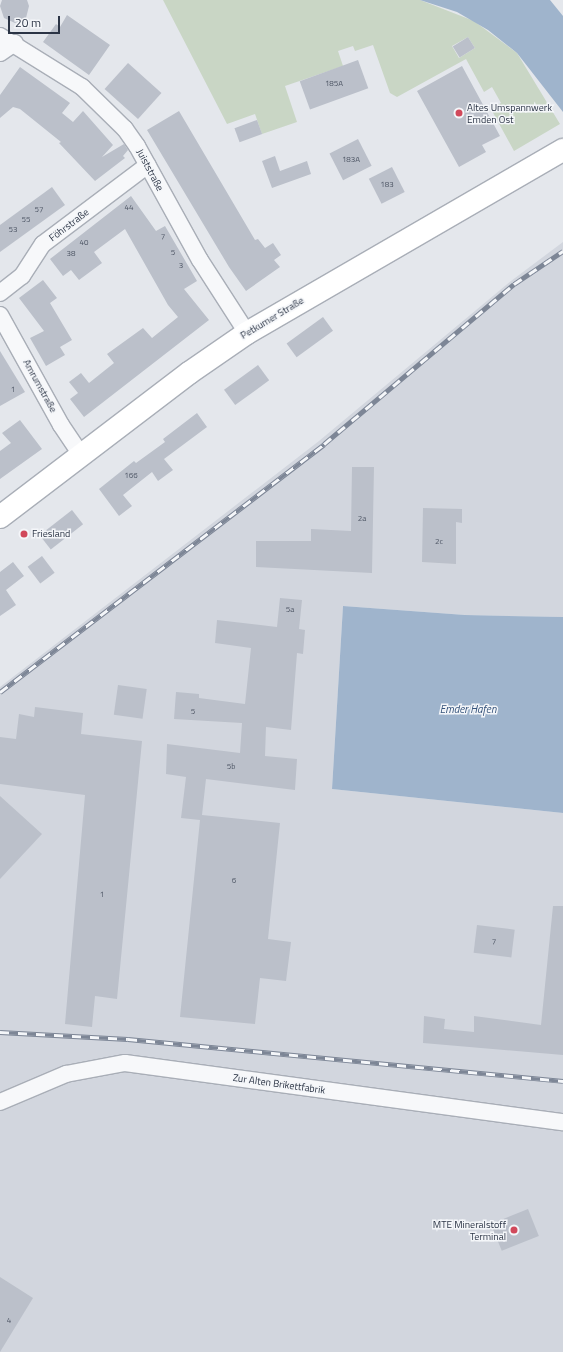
<!DOCTYPE html>
<html>
<head>
<meta charset="utf-8">
<style>
  body { margin:0 }
  #map { position:relative; width:563px; height:1352px; overflow:hidden; background:#e4e7ec; font-family:"Titillium Web",sans-serif }
  div>[style] { position:absolute }
  [style*='--x'] { left:calc(var(--x)*1px); top:calc(var(--y)*1px); width:calc(var(--w)*1px); rotate:calc(var(--a)*1deg) }
  .built>* { inset:0; background:#d2d6de }
  .green>* { inset:0; background:#c9d6c5 }
  .water>* { inset:0; background:#9fb4cc }
  .building>* { inset:0; background:#bbc0ca; transform-origin:0 0 }
  .roads { filter:drop-shadow(1px 0 #a9aeb7) drop-shadow(-1px 0 #a9aeb7) drop-shadow(0 1px #a9aeb7) drop-shadow(0 -1px #a9aeb7) }
  .street>* { height:16px; margin:-8px; padding:0 8px; transform-origin:8px; border-radius:8px; background:#f7f8fa }
  .secondary>* { height:22px; margin:-11px; padding:0 11px; transform-origin:11px; border-radius:11px; background:#fff }
  .rail>* { height:4.5px; margin-top:-2.25px; transform-origin:0; background:repeating-linear-gradient(90deg,#f4f6f9 0 9px,#7d8696 0 18px); box-sizing:border-box; border-block:1px solid #7d8696 }
  .dots>* { width:11px; height:11px; translate:-50% -50%; box-sizing:border-box; border:2px solid #f4f6f9; border-radius:50% }
  span { translate:-50% -50%; white-space:nowrap; text-align:center; line-height:1.15; -webkit-text-stroke:3px #f4f6f9; paint-order:stroke }
  .number-label { font-size:8px; color:#4f5766 }
  .number-label span { -webkit-text-stroke-width:0 }
  .poi-label { font-size:10px; color:#2b3445 }
  .left { translate:0 -50%; text-align:left }
  .right { translate:-100% -50%; text-align:right }
  .street-label { font-size:10px; color:#2b3445 }
  .water-label { font-size:11px; color:#34527a; font-style:italic }
  .scale { position:absolute; left:8px; top:16px; width:52px; height:18px; box-sizing:border-box; border:2px solid #2b3445; border-top:0; padding-left:5px; font-size:12px; line-height:14px; white-space:nowrap; color:#2b3445; -webkit-text-stroke:3px #f4f6f9; paint-order:stroke }
</style>
</head>
<body>
<div id="map">
  <div class="built">
    <i style="clip-path:polygon(563px 242px,563px 617px,465px 615px,343px 606px,332px 789px,563px 813px,563px 1352px,0 1352px,0 687px,319px 441px,511px 281px)"></i>
  </div>
  <div class="green">
    <i style="clip-path:polygon(evenodd,163px 0,420px 0,474px 21px,517px 53px,560px 124px,514px 151px,491px 109px,501px 103px,492px 87px,484px 92px,466px 59px,397px 97px,390px 93px,373px 45px,355px 51px,353px 46px,338px 51px,343px 66px,285px 86px,297px 122px,262px 134px,255px 114px,227px 124px,163px 0,468px 37px,475px 48px,459px 58px,452px 46px,468px 37px)"></i>
  </div>
  <div class="water">
    <i style="clip-path:polygon(420px 0,550px 0,563px 16px,563px 112px,517px 53px,488px 30px,457px 12px)"></i>
    <i style="clip-path:polygon(343px 606px,465px 615px,563px 617px,563px 813px,332px 789px)"></i>
  </div>
  <div class="building">
    <i style="clip-path:polygon(2px 0,27px 0,29px 6px,26px 18px,15px 23px,4px 18px,0 6px)"></i>
    <i style="clip-path:polygon(67px 15px,110px 45px,89px 75px,43px 42px,56px 24px,60px 27px)"></i>
    <i style="left:468px;top:37px;width:13px;height:18px;rotate:58deg"></i>
    <i style="left:358px;top:60px;width:30px;height:62px;rotate:70deg"></i>
    <i style="left:128px;top:63px;width:45px;height:35px;rotate:42deg"></i>
    <i style="clip-path:polygon(462px 66px,500px 136px,482px 145px,486px 152px,459px 167px,417px 91px)"></i>
    <i style="clip-path:polygon(20px 67px,70px 103px,62px 113px,73px 122px,83px 111px,113px 145px,102px 157px,124px 144px,128px 150px,123px 156px,125px 158px,95px 181px,59px 143px,61px 142px,20px 109px,13px 107px,0 118px,0 95px)"></i>
    <i style="clip-path:polygon(179px 111px,255px 240px,258px 239px,265px 248px,273px 243px,281px 255px,274px 260px,280px 267px,246px 291px,229px 267px,147px 130px)"></i>
    <i style="left:257px;top:120px;width:15px;height:24px;rotate:70deg"></i>
    <i style="left:358px;top:139px;width:30px;height:32px;rotate:63deg"></i>
    <i style="clip-path:polygon(275px 156px,280px 171px,307px 161px,311px 174px,272px 188px,262px 161px)"></i>
    <i style="left:392px;top:167px;width:28px;height:26px;rotate:63deg"></i>
    <i style="clip-path:polygon(52px 187px,65px 205px,0 252px,0 225px)"></i>
    <i style="clip-path:polygon(131px 196px,156px 231px,165px 226px,197px 281px,184px 289px,209px 320px,84px 417px,70px 399px,78px 393px,69px 382px,81px 373px,89px 383px,114px 363px,107px 354px,143px 328px,152px 338px,178px 317px,168px 305px,125px 229px,94px 252px,102px 263px,79px 280px,71px 270px,63px 276px,50px 259px)"></i>
    <i style="clip-path:polygon(43px 280px,57px 298px,50px 303px,72px 340px,60px 347px,65px 355px,46px 366px,30px 338px,44px 331px,19px 298px)"></i>
    <i style="left:323px;top:317px;width:17px;height:45px;rotate:54deg"></i>
    <i style="clip-path:polygon(0 351px,25px 392px,0 406px)"></i>
    <i style="left:258px;top:365px;width:19px;height:42px;rotate:54deg"></i>
    <i style="clip-path:polygon(197px 413px,207px 427px,164px 459px,173px 470px,158px 481px,152px 472px,123px 495px,132px 506px,119px 516px,99px 489px,134px 461px,136px 463px,165px 442px,163px 439px)"></i>
    <i style="clip-path:polygon(20px 420px,42px 449px,0 479px,0 451px,11px 443px,2px 433px)"></i>
    <i style="clip-path:polygon(352px 467px,374px 467px,372px 573px,256px 567px,256px 541px,311px 541px,311px 529px,351px 531px)"></i>
    <i style="clip-path:polygon(423px 508px,462px 509px,462px 523px,456px 522px,456px 564px,422px 562px)"></i>
    <i style="left:72px;top:510px;width:18px;height:41px;rotate:52deg"></i>
    <i style="left:42px;top:556px;width:21px;height:18px;rotate:53deg"></i>
    <i style="clip-path:polygon(13px 562px,24px 576px,6px 590px,16px 605px,0 616px,0 572px)"></i>
    <i style="clip-path:polygon(280px 598px,302px 600px,299px 629px,305px 630px,303px 654px,297px 653px,291px 730px,266px 727px,265px 756px,297px 759px,295px 790px,206px 779px,202px 815px,280px 823px,268px 939px,291px 942px,286px 981px,260px 978px,255px 1024px,180px 1017px,200px 820px,181px 818px,186px 777px,166px 774px,167px 744px,240px 753px,242px 723px,174px 719px,176px 692px,199px 694px,199px 698px,245px 704px,251px 648px,215px 643px,217px 620px,277px 627px)"></i>
    <i style="left:118px;top:685px;width:29px;height:30px;rotate:8deg"></i>
    <i style="clip-path:polygon(35px 707px,83px 713px,81px 734px,142px 741px,117px 999px,95px 996px,92px 1027px,65px 1024px,85px 795px,0 784px,0 737px,16px 739px,19px 714px,34px 717px)"></i>
    <i style="clip-path:polygon(0 796px,42px 834px,0 879px)"></i>
    <i style="clip-path:polygon(553px 906px,563px 906px,563px 1055px,423px 1043px,424px 1016px,445px 1019px,444px 1029px,474px 1032px,474px 1016px,541px 1025px)"></i>
    <i style="left:477px;top:925px;width:38px;height:28px;rotate:7deg"></i>
    <i style="left:528px;top:1209px;width:29px;height:40px;rotate:68deg"></i>
    <i style="clip-path:polygon(0 1277px,33px 1298px,0 1352px)"></i>
  </div>
  <div class="roads">
    <div class="street">
      <i style="--x:0;--y:36;--w:97;--a:31.9"></i>
      <i style="--x:82;--y:87;--w:60;--a:44.3"></i>
      <i style="--x:125;--y:129;--w:21;--a:55"></i>
      <i style="--x:137;--y:146;--w:130;--a:61.1"></i>
      <i style="--x:200;--y:260;--w:87;--a:57.2"></i>
      <i style="--x:0;--y:53;--w:18;--a:-34"></i>
      <i style="--x:0;--y:293;--w:28;--a:-38"></i>
      <i style="--x:22;--y:276;--w:38;--a:-57"></i>
      <i style="--x:43;--y:244;--w:131;--a:-37"></i>
      <i style="--x:0;--y:315;--w:126;--a:61"></i>
      <i style="--x:61;--y:425;--w:37;--a:56"></i>
      <i style="--x:0;--y:1102;--w:72;--a:-23"></i>
      <i style="--x:66;--y:1074;--w:60;--a:-10.6"></i>
      <i style="--x:125;--y:1063;--w:442;--a:7.7"></i>
    </div>
    <div class="secondary">
      <i style="--x:0;--y:517;--w:238;--a:-37.3"></i>
      <i style="--x:189;--y:373;--w:70;--a:-34.6"></i>
      <i style="--x:247;--y:333;--w:365;--a:-30.1"></i>
    </div>
  </div>
  <div class="rail">
    <i style="--x:0;--y:692;--w:408;--a:-37.4"></i>
    <i style="--x:324;--y:444;--w:248;--a:-40.1"></i>
    <i style="--x:514;--y:284;--w:59;--a:-34"></i>
    <i style="--x:0;--y:1032;--w:128;--a:3.1"></i>
    <i style="--x:128;--y:1039;--w:437;--a:5.5"></i>
  </div>
  <div class="dots">
    <i style="left:459px;top:113px;background:#d1495b"></i>
    <i style="left:24px;top:534px;background:#d1495b"></i>
    <i style="left:514px;top:1230px;background:#d1495b"></i>
  </div>
  <div class="number-label">
    <span style="left:334px;top:84px">185A</span>
    <span style="left:351px;top:160px">183A</span>
    <span style="left:387px;top:185px">183</span>
    <span style="left:129px;top:208px">44</span>
    <span style="left:39px;top:210px">57</span>
    <span style="left:26px;top:220px">55</span>
    <span style="left:13px;top:230px">53</span>
    <span style="left:163px;top:237px">7</span>
    <span style="left:84px;top:243px">40</span>
    <span style="left:173px;top:253px">5</span>
    <span style="left:71px;top:254px">38</span>
    <span style="left:181px;top:266px">3</span>
    <span style="left:13px;top:390px">1</span>
    <span style="left:131px;top:476px">166</span>
    <span style="left:362px;top:519px">2a</span>
    <span style="left:439px;top:542px">2c</span>
    <span style="left:290px;top:610px">5a</span>
    <span style="left:193px;top:712px">5</span>
    <span style="left:231px;top:767px">5b</span>
    <span style="left:234px;top:881px">6</span>
    <span style="left:102px;top:895px">1</span>
    <span style="left:494px;top:942px">7</span>
    <span style="left:9px;top:1321px">4</span>
  </div>
  <div class="poi-label">
    <span class="left" style="left:467px;top:113px">Altes Umspannwerk<br>Emden Ost</span>
    <span class="left" style="left:32px;top:534px">Friesland</span>
    <span class="right" style="left:506px;top:1230px">MTE Mineralstoff<br>Terminal</span>
  </div>
  <div class="street-label">
    <span style="left:150px;top:170px;rotate:62deg">Juiststraße</span>
    <span style="left:69px;top:225px;rotate:-37deg">Föhrstraße</span>
    <span style="left:272px;top:318px;rotate:-31deg">Petkumer Straße</span>
    <span style="left:40px;top:386px;rotate:61deg">Amrumstraße</span>
    <span style="left:279px;top:1084px;rotate:8deg">Zur Alten Brikettfabrik</span>
  </div>
  <div class="water-label">
    <span style="left:468px;top:709px">Emder Hafen</span>
  </div>
  <div class="scale">20 m</div>
</div>
</body>
</html>
